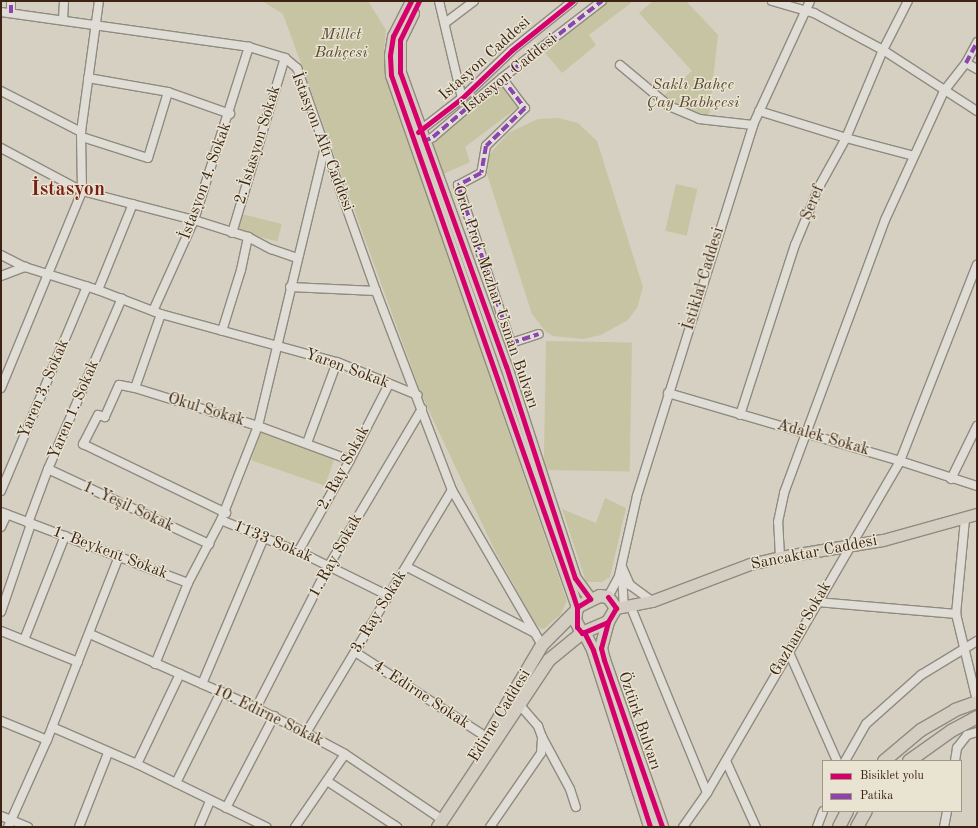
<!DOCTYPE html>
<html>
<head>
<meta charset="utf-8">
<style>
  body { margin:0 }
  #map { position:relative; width:978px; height:828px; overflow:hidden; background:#d5d0c2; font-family:"Old Standard TT",serif }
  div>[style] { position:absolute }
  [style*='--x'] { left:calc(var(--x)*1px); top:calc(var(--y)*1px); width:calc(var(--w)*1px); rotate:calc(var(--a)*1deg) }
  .green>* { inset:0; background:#c6c4a3; transform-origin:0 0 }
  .roads { filter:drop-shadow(1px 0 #908a80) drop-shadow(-1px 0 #908a80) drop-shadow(0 1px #908a80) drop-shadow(0 -1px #908a80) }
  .minor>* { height:8px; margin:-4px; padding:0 4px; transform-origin:4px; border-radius:4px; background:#e0ddd6 }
  .major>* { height:11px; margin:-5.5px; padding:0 5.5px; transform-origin:5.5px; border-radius:5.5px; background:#d4cdc1 }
  .highway>* { height:12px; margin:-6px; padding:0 6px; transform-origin:6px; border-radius:6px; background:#d4cdc1 }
  .quiet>* { height:4px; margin-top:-2px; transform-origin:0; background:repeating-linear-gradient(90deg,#8e44ad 0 8px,transparent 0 12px) }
  .cycleway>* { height:5px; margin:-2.5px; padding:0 2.5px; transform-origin:2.5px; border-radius:2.5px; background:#d6006c }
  span { translate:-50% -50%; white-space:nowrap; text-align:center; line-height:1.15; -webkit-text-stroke:3px #e9e3d2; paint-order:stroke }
  .park-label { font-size:16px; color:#5b4a32; font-style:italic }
  .street-label { font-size:16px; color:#3c2415 }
  .district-label { font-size:20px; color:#7a1f14; font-weight:700 }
  .frame { position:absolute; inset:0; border:2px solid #3c2415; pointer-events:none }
  .legend { position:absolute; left:822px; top:760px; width:140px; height:52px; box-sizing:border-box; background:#e9e3d2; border:1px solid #a49786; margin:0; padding:5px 7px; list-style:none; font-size:12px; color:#3c2415 }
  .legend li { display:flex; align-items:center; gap:8px; height:20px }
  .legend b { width:20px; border:1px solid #a49786 }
</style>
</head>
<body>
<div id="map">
  <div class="green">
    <i style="clip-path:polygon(262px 1px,368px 1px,386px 30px,384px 50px,387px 79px,567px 601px,561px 614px,544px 629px,539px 628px,534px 621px,495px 551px,422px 396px,283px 14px)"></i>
    <i style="clip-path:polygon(601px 1px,629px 1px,631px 3px,589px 35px,596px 45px,562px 73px,541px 48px)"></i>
    <i style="clip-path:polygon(653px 1px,686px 1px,718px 35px,709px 116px,675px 106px,662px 97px,692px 71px,639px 13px)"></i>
    <i style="clip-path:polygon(502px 78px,521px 105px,465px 147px,470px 162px,439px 176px,426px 141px)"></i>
    <i style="clip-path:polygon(558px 118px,578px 123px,597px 141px,643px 287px,637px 308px,628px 320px,601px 335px,583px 339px,553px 336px,546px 332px,532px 314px,487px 174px,489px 155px,508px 133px,538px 119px)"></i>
    <i style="left:676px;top:184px;width:22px;height:48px;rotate:13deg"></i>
    <i style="left:242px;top:214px;width:41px;height:18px;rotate:14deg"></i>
    <i style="left:546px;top:341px;width:86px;height:129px;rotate:1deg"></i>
    <i style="left:261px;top:432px;width:78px;height:30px;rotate:19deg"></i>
    <i style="clip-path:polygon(605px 498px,626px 508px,610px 577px,602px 582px,586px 582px,562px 509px,596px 523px)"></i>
  </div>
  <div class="roads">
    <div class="minor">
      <i style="--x:439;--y:1;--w:100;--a:76.7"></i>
      <i style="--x:772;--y:1;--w:44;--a:15.9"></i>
      <i style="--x:814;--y:13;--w:78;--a:28.2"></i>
      <i style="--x:883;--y:50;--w:112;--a:33"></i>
      <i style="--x:1;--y:12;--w:250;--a:8"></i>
      <i style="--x:249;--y:47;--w:38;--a:17"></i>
      <i style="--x:285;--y:58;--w:16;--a:40"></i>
      <i style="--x:297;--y:68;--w:237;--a:70.5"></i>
      <i style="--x:376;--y:291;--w:213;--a:69.1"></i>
      <i style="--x:452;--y:490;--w:179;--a:59.9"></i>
      <i style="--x:11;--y:13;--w:12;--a:-90"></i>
      <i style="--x:63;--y:20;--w:19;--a:-87"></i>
      <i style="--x:445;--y:23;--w:36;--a:-37"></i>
      <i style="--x:966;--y:63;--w:24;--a:-62"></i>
      <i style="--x:620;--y:65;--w:64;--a:39.9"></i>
      <i style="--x:669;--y:106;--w:33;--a:23"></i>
      <i style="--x:699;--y:119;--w:54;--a:6.3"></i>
      <i style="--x:88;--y:78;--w:81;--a:9.9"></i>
      <i style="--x:168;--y:92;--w:66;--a:19.5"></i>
      <i style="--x:502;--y:78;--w:38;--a:53"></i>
      <i style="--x:525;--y:108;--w:54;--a:135.7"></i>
      <i style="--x:486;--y:146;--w:27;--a:100"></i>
      <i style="--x:481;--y:173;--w:26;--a:152"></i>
      <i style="--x:458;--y:185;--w:167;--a:71.5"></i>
      <i style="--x:511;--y:343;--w:29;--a:-18"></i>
      <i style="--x:1;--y:91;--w:90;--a:27.1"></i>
      <i style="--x:759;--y:111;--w:91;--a:17.2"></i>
      <i style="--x:846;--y:138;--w:70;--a:14.8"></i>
      <i style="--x:417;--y:133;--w:57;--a:-37.9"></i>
      <i style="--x:462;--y:98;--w:69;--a:-43.8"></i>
      <i style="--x:512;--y:50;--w:78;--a:-38.8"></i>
      <i style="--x:82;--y:137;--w:69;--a:17.7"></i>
      <i style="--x:148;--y:158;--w:69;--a:-73.1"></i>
      <i style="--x:420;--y:144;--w:15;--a:-28"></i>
      <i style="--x:433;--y:137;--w:91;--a:-40.5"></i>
      <i style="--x:502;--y:78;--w:126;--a:-37.6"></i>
      <i style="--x:1;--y:148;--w:92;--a:28"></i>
      <i style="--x:82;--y:191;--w:116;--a:14.5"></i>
      <i style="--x:194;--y:220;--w:57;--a:17.5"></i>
      <i style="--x:248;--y:237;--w:26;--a:28"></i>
      <i style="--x:271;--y:249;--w:28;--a:19"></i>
      <i style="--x:232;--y:233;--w:183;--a:-73.2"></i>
      <i style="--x:1;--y:255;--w:27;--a:27"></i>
      <i style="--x:25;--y:267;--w:77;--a:17.5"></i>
      <i style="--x:98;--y:290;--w:67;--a:20.9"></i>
      <i style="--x:161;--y:314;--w:182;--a:15.3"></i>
      <i style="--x:337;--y:362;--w:87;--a:22.4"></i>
      <i style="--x:1;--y:276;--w:26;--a:-21"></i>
      <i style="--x:290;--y:287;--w:86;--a:2.7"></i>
      <i style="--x:98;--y:290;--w:93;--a:-67.9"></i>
      <i style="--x:153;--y:311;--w:100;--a:-65.7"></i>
      <i style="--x:194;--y:220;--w:182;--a:-72.4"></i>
      <i style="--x:161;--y:314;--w:78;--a:109.4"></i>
      <i style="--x:135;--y:388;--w:129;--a:17.2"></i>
      <i style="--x:258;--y:426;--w:98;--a:20.3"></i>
      <i style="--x:222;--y:331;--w:64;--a:-72.7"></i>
      <i style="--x:241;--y:270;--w:34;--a:-78"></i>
      <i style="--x:1;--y:388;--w:213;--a:-67.6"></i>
      <i style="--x:82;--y:191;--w:59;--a:-91"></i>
      <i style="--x:81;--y:132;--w:132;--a:-82.2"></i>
      <i style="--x:135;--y:388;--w:16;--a:-169"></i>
      <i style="--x:119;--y:385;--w:35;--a:114"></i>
      <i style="--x:105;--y:417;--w:7;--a:-164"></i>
      <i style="--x:98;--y:415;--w:33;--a:117"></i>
      <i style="--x:83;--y:444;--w:159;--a:25.8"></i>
      <i style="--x:668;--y:393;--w:242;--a:16.3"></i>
      <i style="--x:900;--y:461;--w:81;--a:18"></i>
      <i style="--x:740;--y:415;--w:179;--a:-72.1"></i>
      <i style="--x:795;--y:245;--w:65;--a:-67.4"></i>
      <i style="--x:820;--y:185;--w:54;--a:-61"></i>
      <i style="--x:846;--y:138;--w:95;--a:-67.2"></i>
      <i style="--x:883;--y:50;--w:55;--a:-63"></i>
      <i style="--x:307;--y:443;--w:86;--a:-69.7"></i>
      <i style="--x:48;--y:469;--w:178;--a:25"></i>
      <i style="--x:951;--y:479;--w:59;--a:-63.9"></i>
      <i style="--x:1;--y:491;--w:222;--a:-67.2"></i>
      <i style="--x:1;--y:512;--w:200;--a:20.8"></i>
      <i style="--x:965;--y:519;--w:95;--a:95.4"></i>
      <i style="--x:956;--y:614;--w:89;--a:76.4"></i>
      <i style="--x:221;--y:520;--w:94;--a:22.5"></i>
      <i style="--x:308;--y:556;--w:90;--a:26.3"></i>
      <i style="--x:28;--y:523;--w:58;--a:-69.7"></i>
      <i style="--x:48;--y:469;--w:186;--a:-66.6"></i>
      <i style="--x:1;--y:527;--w:14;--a:-65"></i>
      <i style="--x:298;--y:552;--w:106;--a:-60.5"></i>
      <i style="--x:350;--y:460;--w:85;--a:-62.8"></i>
      <i style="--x:780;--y:557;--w:35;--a:-93"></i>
      <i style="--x:778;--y:522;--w:30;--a:-78"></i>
      <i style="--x:784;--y:493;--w:291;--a:-69.7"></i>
      <i style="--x:885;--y:220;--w:142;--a:-65.4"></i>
      <i style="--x:944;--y:91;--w:36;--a:-52"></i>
      <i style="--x:966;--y:63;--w:13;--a:29"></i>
      <i style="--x:407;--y:567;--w:144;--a:27.3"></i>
      <i style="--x:622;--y:567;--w:20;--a:66"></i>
      <i style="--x:630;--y:585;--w:27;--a:36"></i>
      <i style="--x:622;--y:573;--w:33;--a:87"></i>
      <i style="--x:608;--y:597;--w:24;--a:-62"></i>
      <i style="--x:619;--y:576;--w:82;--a:-77.3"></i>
      <i style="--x:637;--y:496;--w:389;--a:-72.6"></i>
      <i style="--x:753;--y:125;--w:136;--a:-65.3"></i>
      <i style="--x:817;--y:602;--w:140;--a:4.9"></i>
      <i style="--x:630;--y:605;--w:203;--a:67.7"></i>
      <i style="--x:1;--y:612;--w:93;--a:-71.2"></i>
      <i style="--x:1;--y:631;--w:83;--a:21.9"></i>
      <i style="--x:90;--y:634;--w:182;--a:24"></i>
      <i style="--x:256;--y:708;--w:56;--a:26.6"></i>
      <i style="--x:306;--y:733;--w:44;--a:28.3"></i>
      <i style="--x:345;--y:754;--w:111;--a:34"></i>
      <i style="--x:24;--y:640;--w:112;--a:-68.5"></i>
      <i style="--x:788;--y:650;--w:121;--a:66.2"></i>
      <i style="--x:355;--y:652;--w:158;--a:32.9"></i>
      <i style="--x:155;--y:664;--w:87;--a:-67.8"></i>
      <i style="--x:188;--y:583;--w:71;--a:-62.4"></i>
      <i style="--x:221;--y:520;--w:101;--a:-68.5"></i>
      <i style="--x:258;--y:426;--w:287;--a:-76.5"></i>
      <i style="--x:202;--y:684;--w:160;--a:-67.1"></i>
      <i style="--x:256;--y:708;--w:158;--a:-62.9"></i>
      <i style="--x:328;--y:567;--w:184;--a:-59.3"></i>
      <i style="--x:1;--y:721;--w:50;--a:22.4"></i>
      <i style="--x:52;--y:727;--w:93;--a:23.5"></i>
      <i style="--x:137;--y:764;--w:144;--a:26"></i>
      <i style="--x:306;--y:733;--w:283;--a:-59"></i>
      <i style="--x:542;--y:737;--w:59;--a:61.7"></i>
      <i style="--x:570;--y:789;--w:19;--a:72"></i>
      <i style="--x:726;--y:761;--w:72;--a:65.6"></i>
      <i style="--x:845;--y:761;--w:43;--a:-60.4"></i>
      <i style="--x:866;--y:724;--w:74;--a:-41.7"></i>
      <i style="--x:921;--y:675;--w:66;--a:-31.3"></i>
      <i style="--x:955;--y:761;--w:13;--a:-81"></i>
      <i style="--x:957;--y:748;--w:16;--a:-52"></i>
      <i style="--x:967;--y:735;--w:10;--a:-17"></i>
      <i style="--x:137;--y:764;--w:100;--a:-64.5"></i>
      <i style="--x:327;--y:781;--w:84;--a:33.3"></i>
      <i style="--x:176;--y:783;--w:102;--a:-63.7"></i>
      <i style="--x:226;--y:808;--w:104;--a:-62.4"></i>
      <i style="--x:1;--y:816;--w:29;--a:22"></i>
      <i style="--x:8;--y:827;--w:95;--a:-65.9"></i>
      <i style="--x:47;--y:740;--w:198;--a:-68.6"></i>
      <i style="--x:79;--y:827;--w:79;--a:-68.6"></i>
      <i style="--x:199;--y:827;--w:28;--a:-67"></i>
      <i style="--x:295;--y:827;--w:88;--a:-55.6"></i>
      <i style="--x:490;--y:827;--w:90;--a:-55.4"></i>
      <i style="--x:541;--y:753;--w:16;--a:-86"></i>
      <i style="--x:542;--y:737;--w:12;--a:-110"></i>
      <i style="--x:538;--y:726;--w:28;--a:-131"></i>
      <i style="--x:683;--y:827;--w:42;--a:-54.8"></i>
      <i style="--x:707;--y:793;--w:384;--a:-59.8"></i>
      <i style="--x:900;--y:461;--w:211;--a:-68.6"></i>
      <i style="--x:817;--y:827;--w:17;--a:-69"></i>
      <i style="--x:944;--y:827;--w:16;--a:-79"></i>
    </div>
    <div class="major">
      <i style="--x:411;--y:1;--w:39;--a:117"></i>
      <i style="--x:393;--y:36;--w:20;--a:99"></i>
      <i style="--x:390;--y:56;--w:19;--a:87"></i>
      <i style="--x:391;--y:75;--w:564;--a:70.73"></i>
      <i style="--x:413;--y:13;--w:30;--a:116"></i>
      <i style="--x:400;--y:40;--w:32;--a:90"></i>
      <i style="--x:400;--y:72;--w:313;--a:70.2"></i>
      <i style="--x:506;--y:366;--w:223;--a:72"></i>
      <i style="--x:575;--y:578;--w:26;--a:54"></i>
      <i style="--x:616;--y:608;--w:37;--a:-11"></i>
      <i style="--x:652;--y:601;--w:105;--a:-20.7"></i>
      <i style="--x:750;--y:564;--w:31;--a:-13"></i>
      <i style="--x:780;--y:557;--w:104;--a:-9.4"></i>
      <i style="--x:883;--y:540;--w:98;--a:-15.5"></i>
    </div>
    <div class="highway">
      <i style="--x:584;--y:632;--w:20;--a:63"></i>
      <i style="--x:593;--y:650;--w:186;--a:72.1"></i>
      <i style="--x:582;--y:633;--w:15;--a:-118"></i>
      <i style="--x:575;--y:620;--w:13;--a:-81"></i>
      <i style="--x:577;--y:607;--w:25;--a:-26"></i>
      <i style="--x:600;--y:596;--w:8;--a:7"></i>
      <i style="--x:608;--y:597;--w:14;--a:54"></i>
      <i style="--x:616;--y:608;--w:16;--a:120"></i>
      <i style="--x:608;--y:622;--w:27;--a:105"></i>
      <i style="--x:601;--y:648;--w:12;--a:76"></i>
      <i style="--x:604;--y:660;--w:177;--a:70.8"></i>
      <i style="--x:479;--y:752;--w:124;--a:-59.5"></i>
      <i style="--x:542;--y:645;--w:49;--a:-45"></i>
      <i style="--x:884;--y:761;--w:48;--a:-40"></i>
      <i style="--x:921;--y:730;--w:39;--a:-30"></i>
      <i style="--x:955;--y:710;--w:23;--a:-20"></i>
      <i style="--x:909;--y:761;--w:52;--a:-35.5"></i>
      <i style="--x:951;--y:731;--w:30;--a:-28"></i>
      <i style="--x:438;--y:827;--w:201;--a:-56.4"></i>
      <i style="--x:549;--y:660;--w:43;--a:-39.3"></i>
      <i style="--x:582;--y:633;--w:28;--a:-23"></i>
      <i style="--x:839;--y:827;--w:18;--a:-63"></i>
      <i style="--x:857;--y:827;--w:18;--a:-61"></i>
    </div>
  </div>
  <div class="quiet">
    <i style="--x:11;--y:13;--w:12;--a:-90"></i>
    <i style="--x:966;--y:63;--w:24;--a:-62"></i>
    <i style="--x:502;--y:78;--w:38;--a:53"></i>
    <i style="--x:525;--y:108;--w:54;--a:135.7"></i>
    <i style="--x:486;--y:146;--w:27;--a:100"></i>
    <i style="--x:481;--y:173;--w:26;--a:152"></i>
    <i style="--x:458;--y:185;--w:167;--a:71.5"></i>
    <i style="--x:511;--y:343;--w:29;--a:-18"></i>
    <i style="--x:423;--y:142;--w:11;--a:-27"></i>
    <i style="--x:433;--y:137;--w:91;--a:-40.5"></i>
    <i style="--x:502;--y:78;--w:126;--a:-37.6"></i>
  </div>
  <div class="cycleway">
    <i style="--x:411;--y:1;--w:39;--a:117"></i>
    <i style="--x:393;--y:36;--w:20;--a:99"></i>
    <i style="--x:390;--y:56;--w:19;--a:87"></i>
    <i style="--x:391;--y:75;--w:548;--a:70.71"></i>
    <i style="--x:572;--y:592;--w:16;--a:72"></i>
    <i style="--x:577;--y:607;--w:20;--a:90"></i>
    <i style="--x:577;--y:627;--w:8;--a:50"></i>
    <i style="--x:582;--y:633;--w:28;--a:-23"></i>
    <i style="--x:419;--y:1;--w:43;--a:116"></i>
    <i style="--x:400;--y:40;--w:32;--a:90"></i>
    <i style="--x:400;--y:72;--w:313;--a:70.2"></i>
    <i style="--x:506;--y:366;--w:223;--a:72"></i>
    <i style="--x:575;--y:578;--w:26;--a:54"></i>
    <i style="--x:590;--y:599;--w:15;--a:148"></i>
    <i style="--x:418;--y:132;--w:56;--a:-37.7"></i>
    <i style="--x:462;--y:98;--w:69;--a:-43.8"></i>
    <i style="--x:512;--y:50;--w:78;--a:-38.8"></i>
    <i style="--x:608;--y:597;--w:14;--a:54"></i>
    <i style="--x:616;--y:608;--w:16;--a:120"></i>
    <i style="--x:608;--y:622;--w:27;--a:105"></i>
    <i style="--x:601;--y:648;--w:12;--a:76"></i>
    <i style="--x:604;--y:660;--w:177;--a:70.8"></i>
    <i style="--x:584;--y:632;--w:20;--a:63"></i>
    <i style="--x:593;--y:650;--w:186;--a:72.1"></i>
  </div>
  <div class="park-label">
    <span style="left:341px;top:44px">Millet<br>Bahçesi</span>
    <span style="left:693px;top:94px">Saklı Bahçe<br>Çay Babhçesi</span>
  </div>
  <div class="street-label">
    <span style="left:485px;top:59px;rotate:-42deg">Istasyon Caddesi</span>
    <span style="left:510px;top:74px;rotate:-39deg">İstasyon Caddesi</span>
    <span style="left:322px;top:142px;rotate:69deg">İstasyon Altı Caddesi</span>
    <span style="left:258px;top:145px;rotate:-73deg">2. İstasyon Sokak</span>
    <span style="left:206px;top:181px;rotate:-70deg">İstasyon 4. Sokak</span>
    <span style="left:813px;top:203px;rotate:-67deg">Şeref</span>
    <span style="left:704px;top:279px;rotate:-73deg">İstiklal Caddesi</span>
    <span style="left:495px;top:297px;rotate:71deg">Ord. Prof. Mazhar Usman Bulvarı</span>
    <span style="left:347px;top:369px;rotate:20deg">Yaren Sokak</span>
    <span style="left:44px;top:389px;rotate:-67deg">Yaren 3. Sokak</span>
    <span style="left:74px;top:410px;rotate:-67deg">Yaren 1. Sokak</span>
    <span style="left:206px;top:410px;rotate:17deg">Okul Sokak</span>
    <span style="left:823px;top:438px;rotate:16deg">Adalek Sokak</span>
    <span style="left:344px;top:468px;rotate:-62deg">2. Ray Sokak</span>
    <span style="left:128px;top:507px;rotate:25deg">1. Yeşil Sokak</span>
    <span style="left:273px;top:542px;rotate:23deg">1133 Sokak</span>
    <span style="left:110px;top:553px;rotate:21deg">1. Beykent Sokak</span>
    <span style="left:814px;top:553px;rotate:-11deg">Sancaktar Caddesi</span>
    <span style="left:336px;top:556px;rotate:-61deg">1. Ray Sokak</span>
    <span style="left:379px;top:612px;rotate:-59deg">3. Ray Sokak</span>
    <span style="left:801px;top:629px;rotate:-60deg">Gazhane Sokak</span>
    <span style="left:421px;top:695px;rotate:33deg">4. Edirne Sokak</span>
    <span style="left:268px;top:716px;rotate:26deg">10. Edirne Sokak</span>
    <span style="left:500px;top:716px;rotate:-59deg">Edirne Caddesi</span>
    <span style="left:639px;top:721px;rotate:71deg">Öztürk Bulvarı</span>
  </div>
  <div class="district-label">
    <span style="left:68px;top:190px">İstasyon</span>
  </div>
  <div class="frame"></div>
  <ul class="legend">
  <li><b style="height:5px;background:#d6006c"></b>Bisiklet yolu</li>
  <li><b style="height:5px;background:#8e44ad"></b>Patika</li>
  </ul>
</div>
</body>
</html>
